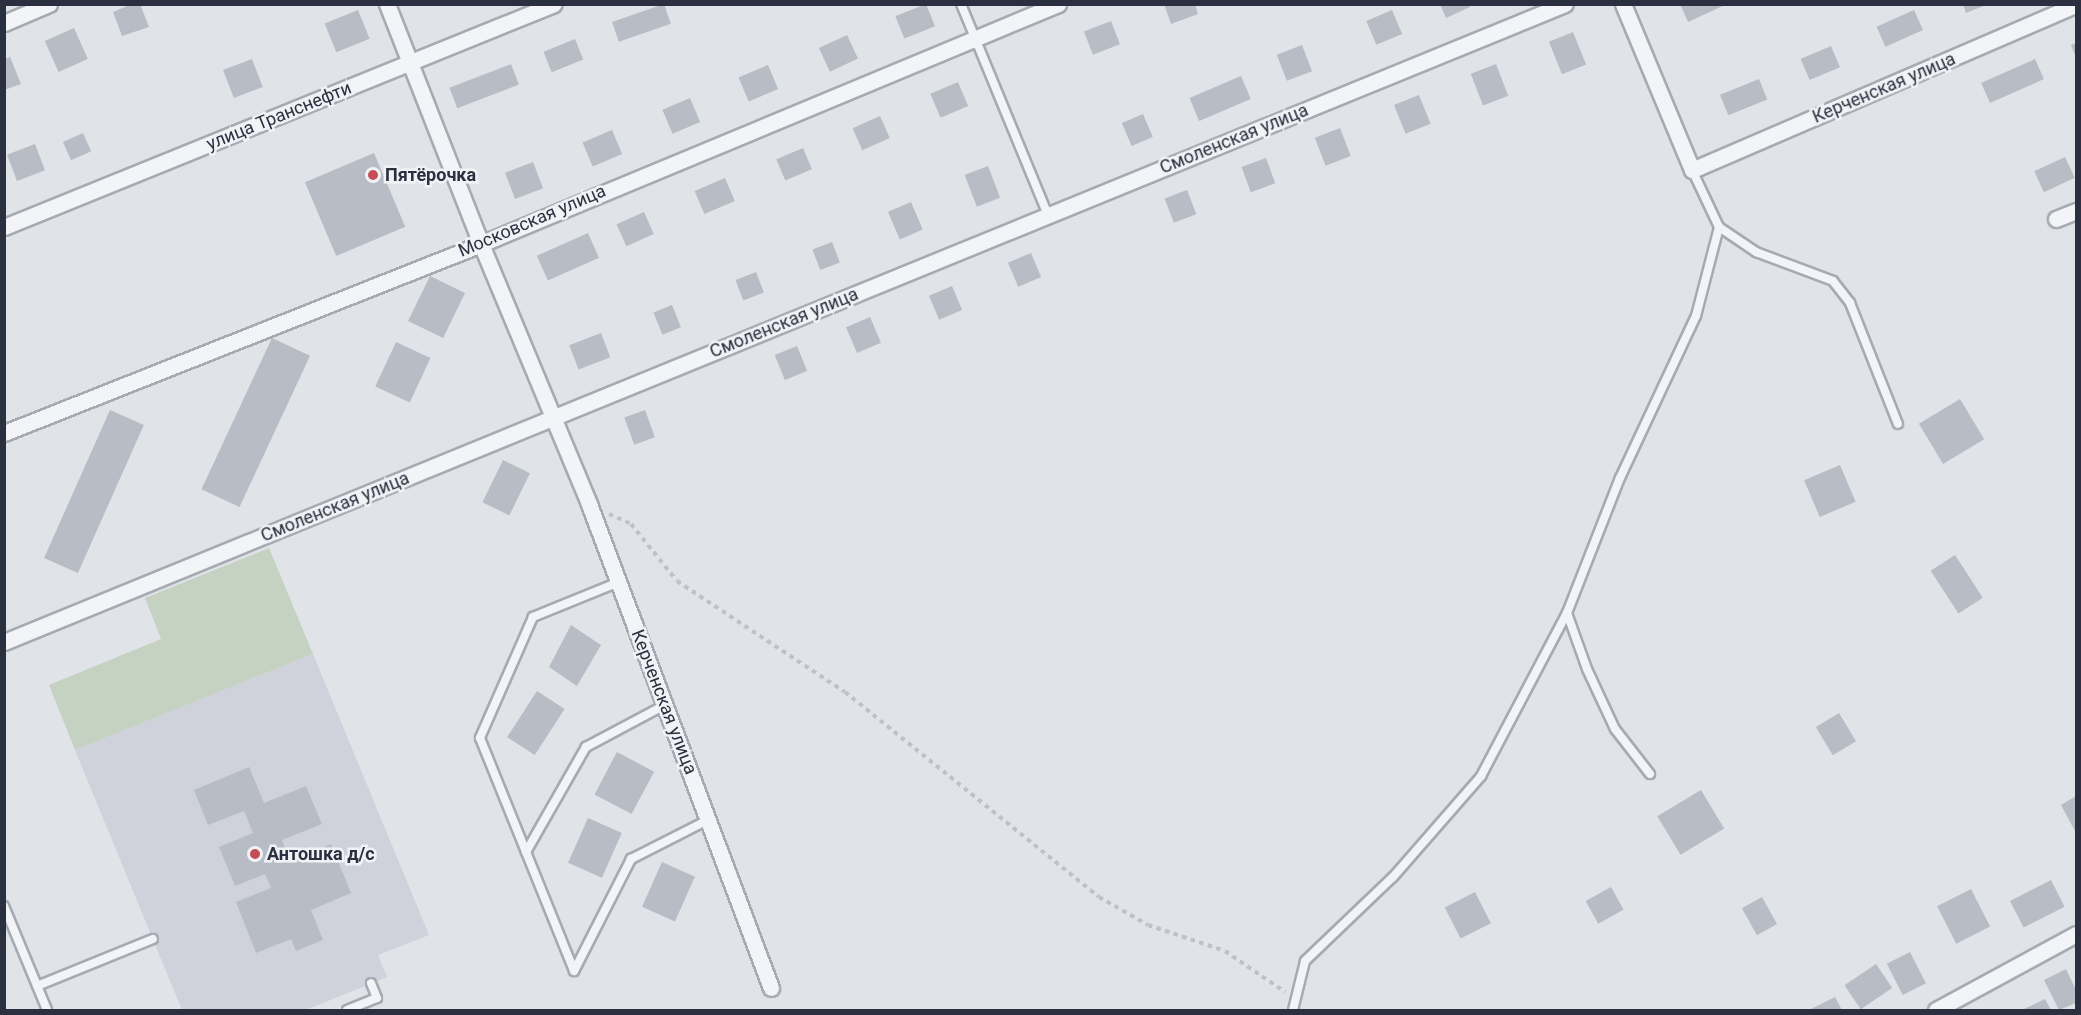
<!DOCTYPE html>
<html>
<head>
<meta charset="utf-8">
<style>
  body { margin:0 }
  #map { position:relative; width:2081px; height:1015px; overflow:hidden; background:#e0e3e8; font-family:Roboto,sans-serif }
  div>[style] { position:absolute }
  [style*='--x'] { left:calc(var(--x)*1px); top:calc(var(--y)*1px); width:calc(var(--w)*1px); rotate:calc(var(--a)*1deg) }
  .built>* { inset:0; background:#cfd2da }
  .green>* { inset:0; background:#c5d2c2 }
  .building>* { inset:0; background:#b8bcc5; transform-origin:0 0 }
  .path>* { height:4px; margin-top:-2px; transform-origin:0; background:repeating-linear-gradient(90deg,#bfc1c7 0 4.5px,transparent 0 9px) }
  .roads { filter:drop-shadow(2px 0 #a6aab2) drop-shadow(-2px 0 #a6aab2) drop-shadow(0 2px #a6aab2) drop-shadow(0 -2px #a6aab2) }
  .service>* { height:8px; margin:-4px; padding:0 4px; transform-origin:4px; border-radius:4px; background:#f3f4f7 }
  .minor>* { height:15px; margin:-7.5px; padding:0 7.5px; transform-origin:7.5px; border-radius:7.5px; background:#f3f4f7 }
  .dots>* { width:16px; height:16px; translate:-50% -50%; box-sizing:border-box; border:3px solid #f0f2f6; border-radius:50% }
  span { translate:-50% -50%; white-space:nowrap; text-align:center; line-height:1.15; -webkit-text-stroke:5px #f0f2f6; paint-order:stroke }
  .street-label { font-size:18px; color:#2a303f }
  .poi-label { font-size:18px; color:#2a303f; font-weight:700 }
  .left { translate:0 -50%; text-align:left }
  .frame { position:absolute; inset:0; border:6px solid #2a303f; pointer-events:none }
</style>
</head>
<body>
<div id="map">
  <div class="built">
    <i style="clip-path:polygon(313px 654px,429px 935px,378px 955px,387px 977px,306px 1010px,182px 1010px,75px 750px)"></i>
  </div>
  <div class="green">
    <i style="clip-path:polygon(269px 548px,313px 654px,75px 750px,49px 685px,161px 639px,145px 598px)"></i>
  </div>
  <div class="building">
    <i style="clip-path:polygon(132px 4px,140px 4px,149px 27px,122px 36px,113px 12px)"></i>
    <i style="left:664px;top:4px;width:21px;height:55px;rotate:71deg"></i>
    <i style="left:926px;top:4px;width:24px;height:33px;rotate:68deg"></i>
    <i style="clip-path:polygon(1164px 4px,1195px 4px,1198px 14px,1171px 24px)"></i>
    <i style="clip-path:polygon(1440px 4px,1469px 4px,1470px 7px,1446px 18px)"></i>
    <i style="clip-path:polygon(1680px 4px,1727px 4px,1688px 22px)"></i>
    <i style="clip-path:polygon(1963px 4px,1986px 4px,1986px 5px,1966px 13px)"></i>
    <i style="left:358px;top:10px;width:31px;height:36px;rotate:68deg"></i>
    <i style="left:1392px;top:10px;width:26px;height:28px;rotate:67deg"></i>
    <i style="left:1914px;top:10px;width:22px;height:41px;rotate:66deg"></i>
    <i style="left:1111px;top:21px;width:25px;height:29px;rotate:69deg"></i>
    <i style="left:74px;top:28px;width:34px;height:32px;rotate:66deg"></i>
    <i style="left:1573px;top:32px;width:35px;height:26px;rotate:68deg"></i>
    <i style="left:847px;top:35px;width:26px;height:31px;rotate:65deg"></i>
    <i style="left:575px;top:39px;width:22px;height:34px;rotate:68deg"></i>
    <i style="clip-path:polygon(2076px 43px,2076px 58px,2071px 45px)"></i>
    <i style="left:1302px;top:45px;width:28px;height:27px;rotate:69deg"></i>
    <i style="left:1831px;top:46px;width:23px;height:33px;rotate:67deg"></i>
    <i style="clip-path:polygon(10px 57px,21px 84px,4px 90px,4px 59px)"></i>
    <i style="left:252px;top:59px;width:30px;height:31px;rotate:69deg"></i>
    <i style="left:2035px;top:59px;width:22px;height:59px;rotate:66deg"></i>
    <i style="left:511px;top:64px;width:22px;height:66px;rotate:69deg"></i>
    <i style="left:1496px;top:64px;width:34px;height:27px;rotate:69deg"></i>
    <i style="left:768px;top:65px;width:26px;height:32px;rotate:67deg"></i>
    <i style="left:1241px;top:76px;width:25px;height:56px;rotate:67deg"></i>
    <i style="left:1759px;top:79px;width:22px;height:42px;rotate:68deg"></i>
    <i style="left:958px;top:82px;width:26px;height:30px;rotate:67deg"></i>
    <i style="left:1419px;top:95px;width:31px;height:27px;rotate:68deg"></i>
    <i style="left:690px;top:98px;width:26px;height:30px;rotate:67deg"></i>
    <i style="left:1143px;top:114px;width:25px;height:23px;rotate:67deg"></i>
    <i style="left:880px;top:116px;width:24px;height:30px;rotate:66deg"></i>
    <i style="left:1340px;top:128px;width:30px;height:27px;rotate:69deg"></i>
    <i style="left:612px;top:130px;width:26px;height:32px;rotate:67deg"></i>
    <i style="left:83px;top:133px;width:20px;height:22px;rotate:66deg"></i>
    <i style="left:35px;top:144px;width:28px;height:30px;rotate:69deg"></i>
    <i style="left:803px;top:148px;width:23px;height:29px;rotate:67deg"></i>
    <i style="left:374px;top:153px;width:80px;height:75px;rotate:67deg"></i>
    <i style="left:2065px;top:157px;width:23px;height:34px;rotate:65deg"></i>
    <i style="left:1266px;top:158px;width:27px;height:26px;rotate:70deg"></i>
    <i style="left:533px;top:162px;width:28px;height:30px;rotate:69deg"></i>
    <i style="left:988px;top:166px;width:34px;height:25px;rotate:69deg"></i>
    <i style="left:725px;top:178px;width:25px;height:33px;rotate:67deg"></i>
    <i style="left:1187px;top:190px;width:26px;height:24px;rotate:69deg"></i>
    <i style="left:911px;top:202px;width:30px;height:25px;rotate:67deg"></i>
    <i style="left:644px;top:212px;width:24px;height:30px;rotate:66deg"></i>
    <i style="left:588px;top:233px;width:27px;height:56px;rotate:66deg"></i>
    <i style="left:832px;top:242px;width:22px;height:21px;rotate:69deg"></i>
    <i style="left:1031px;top:253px;width:26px;height:25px;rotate:67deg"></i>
    <i style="left:756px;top:272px;width:22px;height:22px;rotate:69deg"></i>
    <i style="left:430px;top:276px;width:39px;height:50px;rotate:26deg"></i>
    <i style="left:952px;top:286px;width:26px;height:25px;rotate:67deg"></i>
    <i style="left:672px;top:305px;width:24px;height:20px;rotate:68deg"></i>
    <i style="left:870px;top:317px;width:28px;height:26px;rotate:67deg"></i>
    <i style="left:601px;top:333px;width:26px;height:34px;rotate:69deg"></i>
    <i style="left:272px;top:338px;width:42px;height:167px;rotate:25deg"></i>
    <i style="left:396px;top:342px;width:38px;height:49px;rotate:25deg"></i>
    <i style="left:797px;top:346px;width:27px;height:24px;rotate:68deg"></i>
    <i style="left:1960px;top:399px;width:47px;height:48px;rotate:59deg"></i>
    <i style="left:110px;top:410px;width:37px;height:162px;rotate:24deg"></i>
    <i style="left:645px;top:410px;width:29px;height:22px;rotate:70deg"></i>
    <i style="left:503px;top:460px;width:30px;height:47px;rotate:26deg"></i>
    <i style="left:1840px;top:465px;width:40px;height:39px;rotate:67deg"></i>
    <i style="left:1955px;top:555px;width:51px;height:29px;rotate:57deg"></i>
    <i style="clip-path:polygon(571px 625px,601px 645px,577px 686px,549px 667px)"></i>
    <i style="left:537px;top:691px;width:33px;height:55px;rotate:33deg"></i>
    <i style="left:1839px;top:713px;width:33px;height:27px;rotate:59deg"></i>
    <i style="left:617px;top:752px;width:42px;height:48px;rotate:28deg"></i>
    <i style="clip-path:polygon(249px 767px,264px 803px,306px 786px,322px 824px,282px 840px,290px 861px,331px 844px,351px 893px,311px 910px,323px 940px,296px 951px,291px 939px,256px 953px,236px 902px,271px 888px,265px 874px,235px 886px,219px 847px,253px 833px,244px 811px,208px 825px,194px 790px)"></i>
    <i style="left:1701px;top:790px;width:45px;height:51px;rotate:59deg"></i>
    <i style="clip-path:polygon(2076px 796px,2076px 833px,2061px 805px)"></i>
    <i style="left:588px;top:818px;width:37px;height:49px;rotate:24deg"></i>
    <i style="left:662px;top:862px;width:36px;height:49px;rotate:24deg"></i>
    <i style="left:2051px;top:880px;width:30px;height:46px;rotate:63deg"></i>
    <i style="left:1611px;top:887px;width:26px;height:29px;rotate:61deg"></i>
    <i style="left:1971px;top:889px;width:42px;height:38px;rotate:63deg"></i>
    <i style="left:1475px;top:892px;width:35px;height:34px;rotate:63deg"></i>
    <i style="left:1762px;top:897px;width:31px;height:23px;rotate:61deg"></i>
    <i style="left:1910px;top:952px;width:35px;height:26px;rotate:63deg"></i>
    <i style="left:1876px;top:964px;width:29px;height:38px;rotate:56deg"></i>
    <i style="clip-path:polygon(2066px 969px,2076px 990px,2076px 1003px,2059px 1010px,2044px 980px)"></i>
    <i style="clip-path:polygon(1835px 997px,1842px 1010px,1809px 1010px)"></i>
    <i style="clip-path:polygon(2045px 999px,2051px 1010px,2022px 1010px)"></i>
  </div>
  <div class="path">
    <i style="--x:609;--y:514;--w:24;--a:24"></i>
    <i style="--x:631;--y:524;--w:73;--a:51.1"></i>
    <i style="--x:677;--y:581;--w:201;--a:33.5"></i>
    <i style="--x:845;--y:692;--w:326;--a:38.9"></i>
    <i style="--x:1099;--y:897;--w:56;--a:29.7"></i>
    <i style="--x:1148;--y:925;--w:81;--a:18.7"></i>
    <i style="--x:1225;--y:951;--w:73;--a:34.3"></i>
  </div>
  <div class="roads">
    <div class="service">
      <i style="--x:961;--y:4;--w:228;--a:67.6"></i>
      <i style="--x:1719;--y:227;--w:45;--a:34"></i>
      <i style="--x:1756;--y:252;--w:82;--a:20.6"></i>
      <i style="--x:1833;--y:281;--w:28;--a:52"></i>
      <i style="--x:1850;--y:303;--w:130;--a:68.4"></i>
      <i style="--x:619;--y:582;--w:93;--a:157.9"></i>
      <i style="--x:533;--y:617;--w:132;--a:113.7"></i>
      <i style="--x:480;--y:738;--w:251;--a:68"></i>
      <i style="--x:574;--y:971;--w:126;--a:-63"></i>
      <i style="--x:631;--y:859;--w:86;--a:-26.9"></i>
      <i style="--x:1567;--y:613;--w:59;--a:70.3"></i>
      <i style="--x:1587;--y:669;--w:66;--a:65"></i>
      <i style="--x:1615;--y:729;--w:57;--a:52.1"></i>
      <i style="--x:526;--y:852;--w:121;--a:-60.3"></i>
      <i style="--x:586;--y:747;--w:89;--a:-28"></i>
      <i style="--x:4;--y:906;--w:113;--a:67.5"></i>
      <i style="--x:37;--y:986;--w:125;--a:-22.1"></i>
      <i style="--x:347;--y:1010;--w:32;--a:-22"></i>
      <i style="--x:377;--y:998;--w:16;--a:-112"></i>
      <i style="--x:1293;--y:1010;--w:50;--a:-76.2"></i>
      <i style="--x:1305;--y:961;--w:122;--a:-43.7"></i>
      <i style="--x:1393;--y:877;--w:134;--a:-48.9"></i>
      <i style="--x:1481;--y:776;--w:184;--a:-62.2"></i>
      <i style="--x:1567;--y:613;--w:145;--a:-68.6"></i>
      <i style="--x:1620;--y:478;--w:179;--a:-64.9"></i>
      <i style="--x:1696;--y:316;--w:92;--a:-75.5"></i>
      <i style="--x:1719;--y:227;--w:63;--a:-115.3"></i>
    </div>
    <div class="minor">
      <i style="--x:387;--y:4;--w:258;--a:68.6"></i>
      <i style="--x:481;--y:244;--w:282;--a:67.4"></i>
      <i style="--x:589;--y:504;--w:517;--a:69.39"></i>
      <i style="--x:1623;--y:4;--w:180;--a:67.4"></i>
      <i style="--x:1692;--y:170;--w:418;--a:-23.3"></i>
      <i style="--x:4;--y:23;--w:49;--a:-22.9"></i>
      <i style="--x:2056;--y:219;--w:22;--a:-22"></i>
      <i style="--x:4;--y:227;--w:593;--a:-22.07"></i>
      <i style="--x:4;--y:433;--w:513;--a:-21.61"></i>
      <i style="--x:481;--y:244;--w:625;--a:-22.58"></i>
      <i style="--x:4;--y:642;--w:1686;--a:-22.23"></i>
      <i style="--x:1936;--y:1010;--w:159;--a:-28.5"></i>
    </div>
  </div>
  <div class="dots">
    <i style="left:373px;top:175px;background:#c54e56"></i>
    <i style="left:255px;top:854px;background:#c54e56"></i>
  </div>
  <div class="street-label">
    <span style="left:1884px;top:88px;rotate:-23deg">Керченская улица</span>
    <span style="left:279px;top:116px;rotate:-22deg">улица Транснефти</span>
    <span style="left:1234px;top:139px;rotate:-22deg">Смоленская улица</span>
    <span style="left:532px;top:221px;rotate:-23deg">Московская улица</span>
    <span style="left:784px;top:323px;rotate:-22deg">Смоленская улица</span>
    <span style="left:335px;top:507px;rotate:-22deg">Смоленская улица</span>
    <span style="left:664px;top:702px;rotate:69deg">Керченская улица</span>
  </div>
  <div class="poi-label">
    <span class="left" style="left:385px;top:175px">Пятёрочка</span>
    <span class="left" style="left:267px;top:854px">Антошка д/с</span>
  </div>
  <div class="frame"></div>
</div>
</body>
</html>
